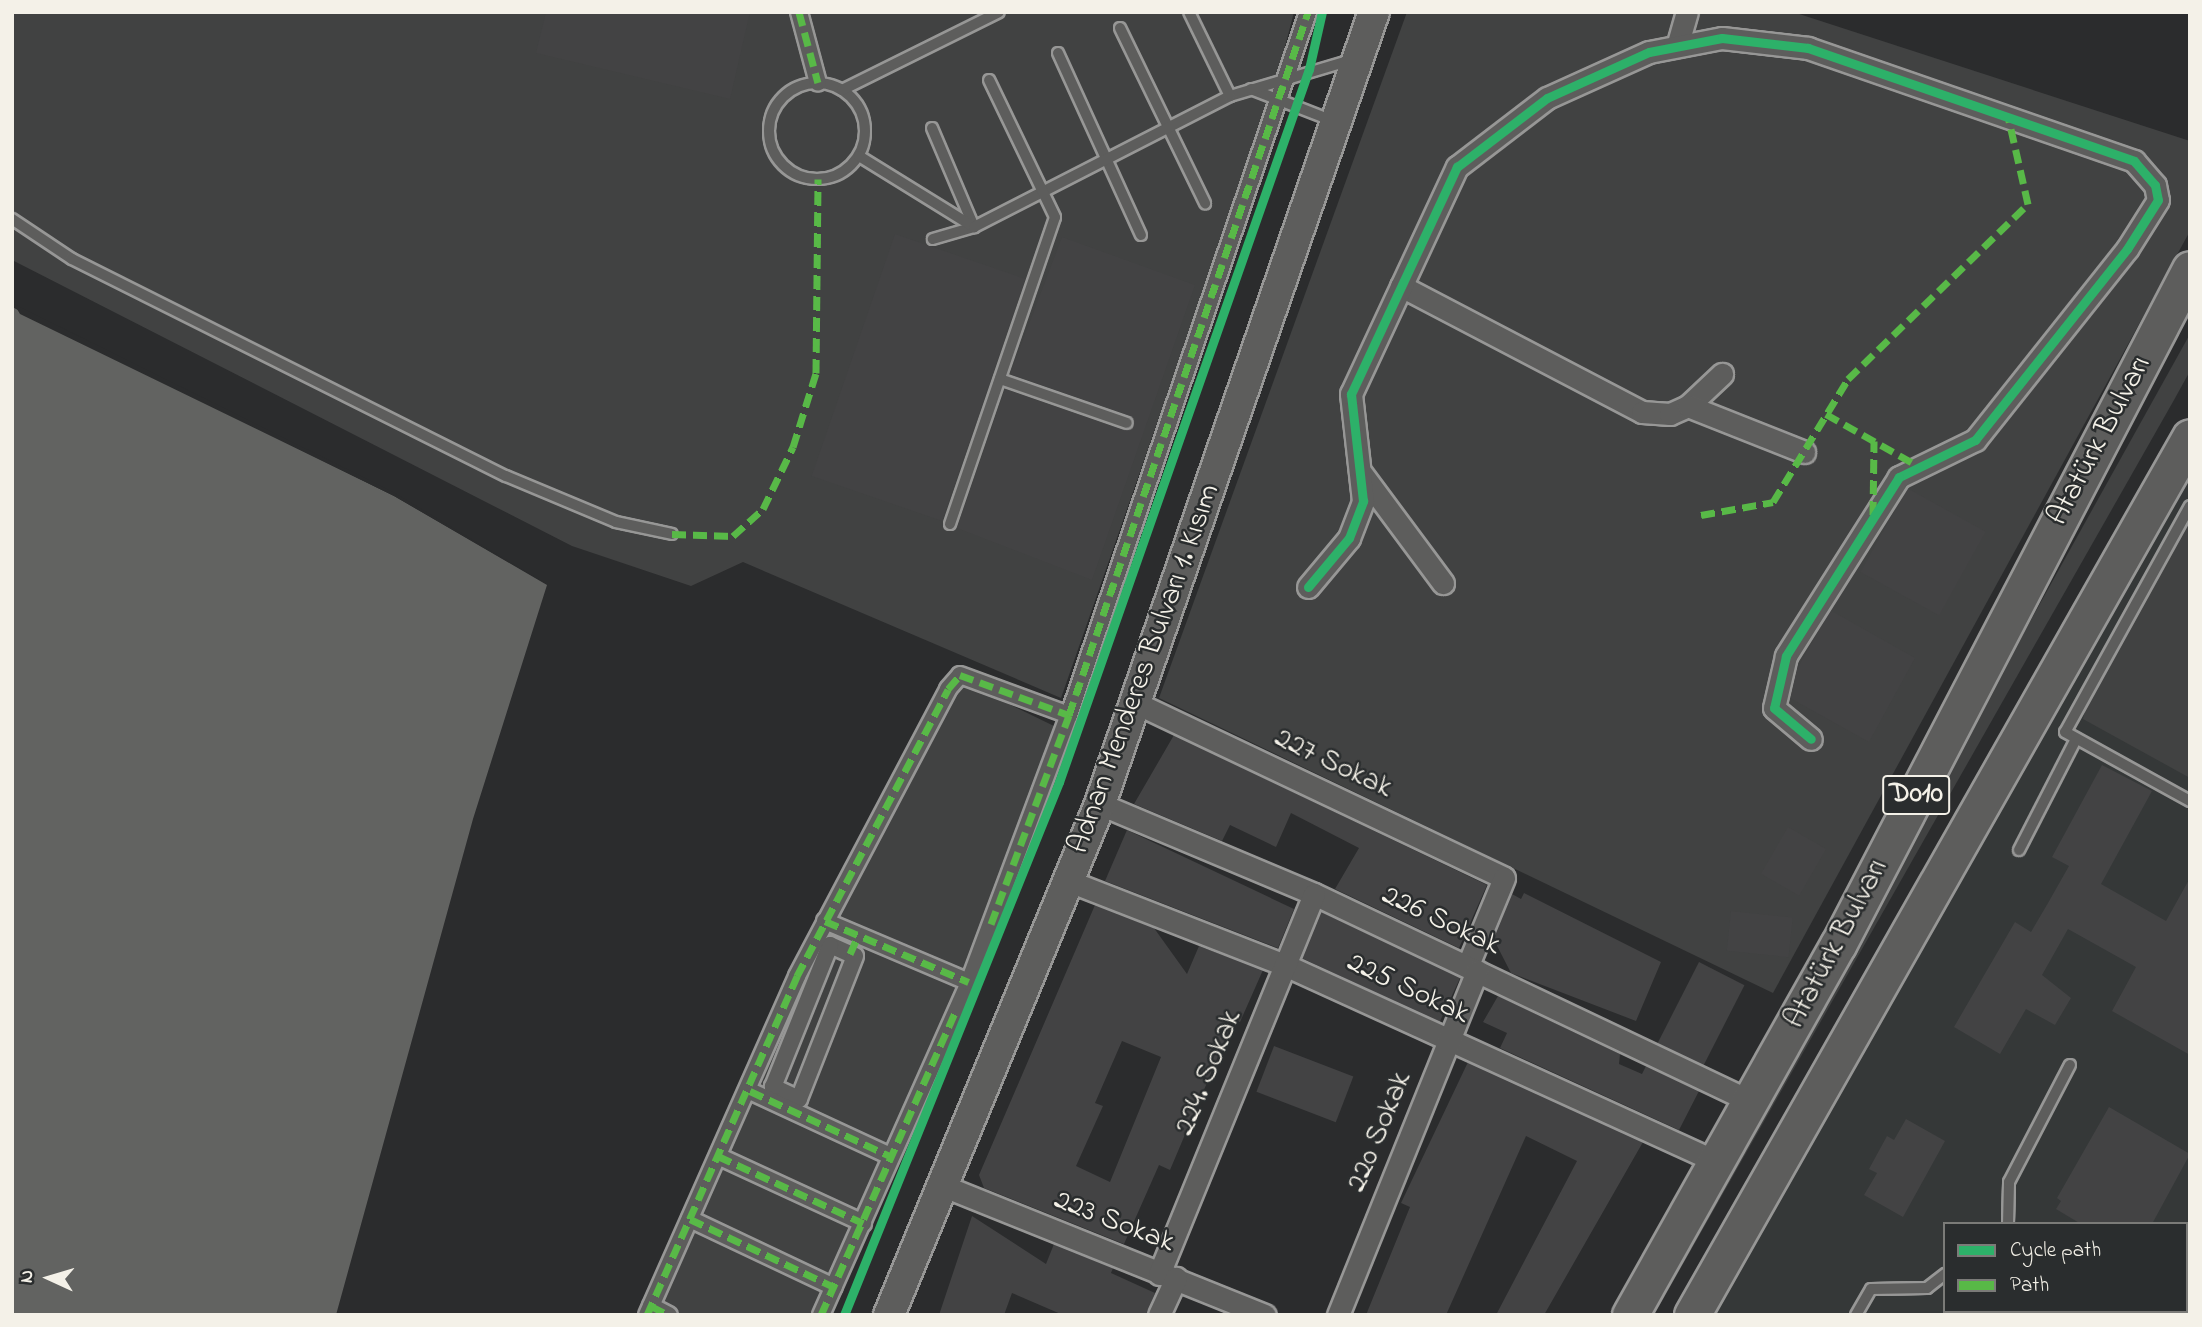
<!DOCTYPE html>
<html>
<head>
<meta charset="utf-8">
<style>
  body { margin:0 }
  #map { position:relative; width:2202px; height:1327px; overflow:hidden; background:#2b2c2d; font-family:"Indie Flower",sans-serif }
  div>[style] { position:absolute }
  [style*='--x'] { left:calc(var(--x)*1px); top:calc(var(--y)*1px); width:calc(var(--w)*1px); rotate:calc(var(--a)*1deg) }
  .built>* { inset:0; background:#353838 }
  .green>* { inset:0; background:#414242 }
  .water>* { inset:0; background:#626361 }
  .pier>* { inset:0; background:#2b2c2d }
  .building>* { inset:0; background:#434344; transform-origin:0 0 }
  .roads { filter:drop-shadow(2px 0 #979796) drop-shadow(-2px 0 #979796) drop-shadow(0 2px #979796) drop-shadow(0 -2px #979796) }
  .service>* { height:10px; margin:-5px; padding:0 5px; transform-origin:5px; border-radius:5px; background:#5d5d5c }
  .service>.ring { margin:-5px; padding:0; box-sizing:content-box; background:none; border:10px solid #5d5d5c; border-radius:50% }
  .pedestrian>* { height:16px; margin:-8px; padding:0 8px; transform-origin:8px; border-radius:8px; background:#5d5d5c }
  .minor>* { height:21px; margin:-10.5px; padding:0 10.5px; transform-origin:10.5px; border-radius:10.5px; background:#5d5d5c }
  .secondary>* { height:30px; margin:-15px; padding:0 15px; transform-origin:15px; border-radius:15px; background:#5d5d5c }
  .trunk>* { height:35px; margin:-17.5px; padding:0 17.5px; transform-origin:17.5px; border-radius:17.5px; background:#5d5d5c }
  .quiet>* { height:7px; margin-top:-3.5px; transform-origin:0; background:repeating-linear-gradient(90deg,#58b947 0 14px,transparent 0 21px) }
  .cycleway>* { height:9px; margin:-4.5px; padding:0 4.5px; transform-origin:4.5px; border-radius:4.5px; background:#2db169 }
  span { translate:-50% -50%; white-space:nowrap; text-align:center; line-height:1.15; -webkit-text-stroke:5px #2a2d2e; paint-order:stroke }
  .shield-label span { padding:2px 5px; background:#2a2d2e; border:2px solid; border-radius:5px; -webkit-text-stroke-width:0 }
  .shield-label { font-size:28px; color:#f4f1e8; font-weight:700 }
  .street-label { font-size:30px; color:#f4f1e8 }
  .frame { position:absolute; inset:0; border:14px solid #f4f1e8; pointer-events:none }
  .legend { position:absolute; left:1943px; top:1222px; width:245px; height:91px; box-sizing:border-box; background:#2a2d2e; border:2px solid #7b7b78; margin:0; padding:9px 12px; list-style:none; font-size:21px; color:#f4f1e8 }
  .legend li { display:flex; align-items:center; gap:14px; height:35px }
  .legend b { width:35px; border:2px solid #7b7b78 }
  .north { position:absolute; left:14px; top:1243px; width:70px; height:70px; -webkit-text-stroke:5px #2a2d2e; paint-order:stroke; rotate:274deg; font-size:19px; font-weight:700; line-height:28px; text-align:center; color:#f4f1e8 }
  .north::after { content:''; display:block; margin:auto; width:24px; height:32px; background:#f4f1e8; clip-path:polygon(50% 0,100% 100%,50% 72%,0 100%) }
</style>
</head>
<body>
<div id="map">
  <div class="built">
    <i style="clip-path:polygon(evenodd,2190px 464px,2190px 1315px,1714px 1315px,1999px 794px,2190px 464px,1945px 1224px,2186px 1224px,2186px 1311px,1945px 1311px,1945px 1224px)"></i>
  </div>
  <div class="green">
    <i style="clip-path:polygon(12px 12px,1294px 12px,1274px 89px,1061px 698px,743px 562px,691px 586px,572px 546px,14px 261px)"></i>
    <i style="clip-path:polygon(1407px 12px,1793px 12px,2190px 141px,2190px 231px,1773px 993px,1159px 698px)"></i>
    <i style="clip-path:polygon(2190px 334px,2190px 371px,2174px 400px,1654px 1315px,1644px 1315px)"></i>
    <i style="clip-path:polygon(2190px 518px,2190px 778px,2083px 719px,2088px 699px)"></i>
    <i style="clip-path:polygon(960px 680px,1056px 727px,979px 936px,815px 1315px,654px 1315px,801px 978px)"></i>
  </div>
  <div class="water">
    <i style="clip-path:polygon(12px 307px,394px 496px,547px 585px,473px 819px,336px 1315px,12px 1315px)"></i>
  </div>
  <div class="pier">
    <i style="clip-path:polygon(14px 304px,395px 493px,550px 586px,394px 496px,20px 314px)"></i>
  </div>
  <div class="building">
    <i style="clip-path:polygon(546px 12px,750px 12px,730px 99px,536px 53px)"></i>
    <i style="left:895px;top:234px;width:138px;height:256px;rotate:19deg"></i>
    <i style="clip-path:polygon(1062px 237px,1195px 285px,1092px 580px,957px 528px,1005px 389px,1124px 430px,1134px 426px,1130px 416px,1010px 374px)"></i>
    <i style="left:1907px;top:488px;width:90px;height:96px;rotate:29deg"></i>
    <i style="clip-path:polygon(1830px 610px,1915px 658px,1869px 742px,1790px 698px,1796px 671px)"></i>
    <i style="clip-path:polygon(1174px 735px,1487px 885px,1459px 948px,1335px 889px,1359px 848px,1291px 813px,1276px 847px,1230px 825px,1222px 841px,1134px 804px)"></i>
    <i style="clip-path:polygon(2102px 765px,2152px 791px,2101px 884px,2166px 921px,2190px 878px,2190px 1055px,2112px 1011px,2136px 967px,2068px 929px,2042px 975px,2071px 998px,2055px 1025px,2026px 1009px,2000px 1054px,1954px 1027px,2015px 922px,2031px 932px,2048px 903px,2069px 866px,2052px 857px)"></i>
    <i style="left:1788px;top:827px;width:44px;height:54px;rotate:30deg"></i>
    <i style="clip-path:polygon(1127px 830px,1294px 909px,1278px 948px,1105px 881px)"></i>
    <i style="clip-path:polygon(1524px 893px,1661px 962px,1636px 1021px,1511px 973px,1493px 938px,1512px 894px,1521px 899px)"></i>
    <i style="clip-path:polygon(evenodd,1095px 905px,1154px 928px,1187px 974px,1199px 946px,1263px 970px,1240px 1022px,1234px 1019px,1170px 1170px,1159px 1165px,1124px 1244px,984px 1188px,979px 1175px,1095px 905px,1122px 1041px,1161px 1057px,1110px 1182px,1076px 1166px,1103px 1106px,1095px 1103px,1122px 1041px)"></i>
    <i style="left:1731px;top:911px;width:62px;height:40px;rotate:6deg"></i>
    <i style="left:1321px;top:912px;width:154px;height:50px;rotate:25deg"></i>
    <i style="left:1699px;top:962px;width:51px;height:91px;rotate:27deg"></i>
    <i style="clip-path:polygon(1498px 996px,1620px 1054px,1619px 1064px,1642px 1074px,1646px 1066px,1699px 1091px,1679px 1130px,1500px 1048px,1507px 1033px,1483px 1022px)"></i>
    <i style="left:1274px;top:1046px;width:85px;height:49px;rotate:21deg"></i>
    <i style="clip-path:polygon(1468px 1062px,1643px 1142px,1544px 1315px,1496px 1315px,1577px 1161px,1526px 1136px,1446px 1315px,1366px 1315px,1410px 1207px,1401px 1203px)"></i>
    <i style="clip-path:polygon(2109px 1107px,2190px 1154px,2152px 1224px,2081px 1224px,2056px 1209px,2061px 1201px,2057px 1198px)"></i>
    <i style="clip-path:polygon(1906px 1119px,1945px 1141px,1903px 1217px,1864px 1195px,1877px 1173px,1869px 1169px,1887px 1136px,1894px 1140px)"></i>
    <i style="clip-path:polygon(972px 1216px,1046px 1264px,1054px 1244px,1113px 1268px,1111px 1273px,1155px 1293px,1146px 1315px,1063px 1315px,1012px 1293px,1004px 1315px,939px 1315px)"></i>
  </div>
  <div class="roads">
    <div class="service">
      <i style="--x:1120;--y:28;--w:195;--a:64.1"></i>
      <i style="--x:1058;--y:53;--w:200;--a:65.5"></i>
      <i class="ring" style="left:769px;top:83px;width:86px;height:86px"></i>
      <i style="--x:1251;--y:89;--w:88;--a:21.3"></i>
      <i style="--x:842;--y:90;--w:175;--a:-26.4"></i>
      <i style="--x:1230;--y:96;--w:130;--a:-16.5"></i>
      <i style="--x:932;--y:128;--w:108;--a:67"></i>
      <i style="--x:974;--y:227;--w:43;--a:163.7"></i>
      <i style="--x:859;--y:156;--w:135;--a:31.7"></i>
      <i style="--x:974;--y:227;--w:288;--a:-27.1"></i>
      <i style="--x:1230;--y:96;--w:93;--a:-116"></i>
      <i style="--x:12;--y:219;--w:72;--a:33.7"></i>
      <i style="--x:72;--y:259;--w:485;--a:26.6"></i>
      <i style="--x:506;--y:476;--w:119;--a:22.7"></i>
      <i style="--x:616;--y:522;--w:57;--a:12.1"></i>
      <i style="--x:1000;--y:379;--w:134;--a:19.1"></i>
      <i style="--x:2190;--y:506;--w:258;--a:118.9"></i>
      <i style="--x:2065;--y:732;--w:143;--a:28.9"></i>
      <i style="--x:950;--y:524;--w:324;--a:-71.1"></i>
      <i style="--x:1055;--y:217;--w:152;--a:-115.7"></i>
      <i style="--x:2019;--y:850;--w:125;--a:-62.8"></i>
      <i style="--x:2008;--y:1224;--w:42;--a:-88.6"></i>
      <i style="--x:2009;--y:1182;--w:132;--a:-62.5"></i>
      <i style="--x:2186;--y:1240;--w:6;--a:-51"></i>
      <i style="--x:1856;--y:1315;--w:30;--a:-60"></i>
      <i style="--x:1871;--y:1289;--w:56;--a:-1"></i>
      <i style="--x:1927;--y:1288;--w:23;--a:-38"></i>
    </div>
    <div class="pedestrian">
      <i style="--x:799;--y:12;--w:73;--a:75"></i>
      <i style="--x:825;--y:921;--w:156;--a:23"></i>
      <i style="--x:830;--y:945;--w:27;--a:24"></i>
      <i style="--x:855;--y:956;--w:154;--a:111.4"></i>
      <i style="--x:799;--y:1099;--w:29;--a:-155"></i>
      <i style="--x:773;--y:1087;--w:153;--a:-68.1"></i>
      <i style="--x:750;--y:1091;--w:154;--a:24.9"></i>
      <i style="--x:718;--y:1156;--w:160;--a:24.8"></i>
      <i style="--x:690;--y:1219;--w:159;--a:25.3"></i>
      <i style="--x:651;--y:1306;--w:20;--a:27"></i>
      <i style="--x:647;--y:1315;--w:371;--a:-66.1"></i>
      <i style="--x:797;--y:976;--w:324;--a:-62.2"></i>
      <i style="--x:948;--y:689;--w:18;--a:-49"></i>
      <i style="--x:960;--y:675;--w:116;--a:20.2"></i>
      <i style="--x:821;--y:1315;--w:364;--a:-66"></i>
      <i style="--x:969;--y:982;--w:285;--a:-69.5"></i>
      <i style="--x:1069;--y:715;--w:743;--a:-71.22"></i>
    </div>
    <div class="minor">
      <i style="--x:1678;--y:43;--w:32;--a:-74"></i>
      <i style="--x:1401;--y:286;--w:272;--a:27.6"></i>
      <i style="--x:1642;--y:412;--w:28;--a:4"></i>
      <i style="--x:1670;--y:414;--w:20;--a:-24"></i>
      <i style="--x:1688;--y:406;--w:47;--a:-43.3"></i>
      <i style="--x:1688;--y:406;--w:125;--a:21.6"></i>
      <i style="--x:1362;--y:474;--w:136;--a:53.4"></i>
      <i style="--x:1308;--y:587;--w:64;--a:-50.1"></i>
      <i style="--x:1349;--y:538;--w:40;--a:-69"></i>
      <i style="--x:1363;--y:501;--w:108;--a:-96.4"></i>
      <i style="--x:1351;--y:394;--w:251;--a:-65"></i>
      <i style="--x:1457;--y:167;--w:113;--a:-37.5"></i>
      <i style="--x:1547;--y:98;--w:112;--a:-24.3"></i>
      <i style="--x:1649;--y:52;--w:74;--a:-10.9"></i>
      <i style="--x:1722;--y:38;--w:87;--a:6.6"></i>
      <i style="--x:1808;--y:48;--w:345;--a:19.1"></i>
      <i style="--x:2134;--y:161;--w:32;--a:49"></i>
      <i style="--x:2155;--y:185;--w:15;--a:79"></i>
      <i style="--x:2158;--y:200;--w:58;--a:122.3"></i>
      <i style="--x:2127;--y:249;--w:244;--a:128.5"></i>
      <i style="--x:1975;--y:440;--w:85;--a:154"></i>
      <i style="--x:1899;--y:477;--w:212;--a:122.3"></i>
      <i style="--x:1786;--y:656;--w:53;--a:103"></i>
      <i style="--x:1774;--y:708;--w:48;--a:40"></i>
      <i style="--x:1136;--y:703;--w:407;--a:25.4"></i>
      <i style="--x:1504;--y:878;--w:94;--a:112.5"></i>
      <i style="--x:1100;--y:804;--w:232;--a:22.8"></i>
      <i style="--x:1314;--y:894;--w:485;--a:25.4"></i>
      <i style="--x:1069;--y:881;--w:232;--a:21.3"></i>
      <i style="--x:1285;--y:965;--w:476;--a:24.5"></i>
      <i style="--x:941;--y:1185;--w:349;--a:21.9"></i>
      <i style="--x:1159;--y:1274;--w:410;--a:-67.8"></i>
      <i style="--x:1159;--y:1315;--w:41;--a:-65.3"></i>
      <i style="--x:1338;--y:1315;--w:371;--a:-68"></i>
    </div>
    <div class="secondary">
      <i style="--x:889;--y:1315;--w:553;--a:-67.56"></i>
      <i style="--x:1100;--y:804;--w:838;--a:-70.92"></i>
    </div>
    <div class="trunk">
      <i style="--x:1630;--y:1315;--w:424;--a:-60.7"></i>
      <i style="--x:1838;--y:945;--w:762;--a:-62.49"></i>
      <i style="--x:1692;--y:1315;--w:1009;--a:-60.44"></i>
    </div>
  </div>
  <div class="quiet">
    <i style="--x:799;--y:12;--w:73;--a:75"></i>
    <i style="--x:1826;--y:414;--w:108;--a:29.4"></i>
    <i style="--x:1701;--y:515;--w:73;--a:-10.2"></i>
    <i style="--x:1773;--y:502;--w:144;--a:-58.6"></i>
    <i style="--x:1848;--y:379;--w:251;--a:-44.2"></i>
    <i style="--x:2028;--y:204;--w:90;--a:-102.8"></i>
    <i style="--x:1873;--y:515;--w:74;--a:-89.2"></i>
    <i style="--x:672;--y:534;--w:61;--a:1.9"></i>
    <i style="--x:733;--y:536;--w:40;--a:-42"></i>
    <i style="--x:763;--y:509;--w:69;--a:-64.2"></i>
    <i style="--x:793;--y:447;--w:77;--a:-72.7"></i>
    <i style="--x:816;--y:373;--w:194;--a:-89.4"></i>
    <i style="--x:825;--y:921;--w:156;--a:23"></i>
    <i style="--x:991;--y:924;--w:223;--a:-69.5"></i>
    <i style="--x:1069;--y:715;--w:743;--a:-71.22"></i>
    <i style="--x:850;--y:954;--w:20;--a:-66"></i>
    <i style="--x:750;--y:1091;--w:154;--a:24.9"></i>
    <i style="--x:718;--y:1156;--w:160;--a:24.8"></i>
    <i style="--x:690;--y:1219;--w:159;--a:25.3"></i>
    <i style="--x:651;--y:1306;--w:20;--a:27"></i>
    <i style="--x:647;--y:1315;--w:371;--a:-66.1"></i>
    <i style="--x:797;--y:976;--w:324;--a:-62.2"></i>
    <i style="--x:948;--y:689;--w:18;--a:-49"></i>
    <i style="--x:960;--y:675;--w:116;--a:20.2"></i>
    <i style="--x:821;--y:1315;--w:331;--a:-66.1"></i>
  </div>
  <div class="cycleway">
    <i style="--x:1308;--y:587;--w:64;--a:-50.1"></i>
    <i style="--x:1349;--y:538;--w:40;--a:-69"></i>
    <i style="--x:1363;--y:501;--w:108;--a:-96.4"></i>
    <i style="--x:1351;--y:394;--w:251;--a:-65"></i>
    <i style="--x:1457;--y:167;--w:113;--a:-37.5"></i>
    <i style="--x:1547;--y:98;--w:112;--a:-24.3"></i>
    <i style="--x:1649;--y:52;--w:74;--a:-10.9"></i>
    <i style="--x:1722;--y:38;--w:87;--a:6.6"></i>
    <i style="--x:1808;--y:48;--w:345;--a:19.1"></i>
    <i style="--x:2134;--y:161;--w:32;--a:49"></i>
    <i style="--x:2155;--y:185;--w:15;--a:79"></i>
    <i style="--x:2158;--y:200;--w:58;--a:122.3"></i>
    <i style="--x:2127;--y:249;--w:244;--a:128.5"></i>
    <i style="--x:1975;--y:440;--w:85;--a:154"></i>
    <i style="--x:1899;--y:477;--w:212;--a:122.3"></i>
    <i style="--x:1786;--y:656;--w:53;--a:103"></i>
    <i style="--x:1774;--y:708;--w:48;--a:40"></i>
    <i style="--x:844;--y:1315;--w:575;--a:-68.03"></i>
    <i style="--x:1059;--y:782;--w:756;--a:-70.68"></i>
    <i style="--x:1309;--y:69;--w:58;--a:-77.2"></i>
  </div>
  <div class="shield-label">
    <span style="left:1916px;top:795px">D010</span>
  </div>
  <div class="street-label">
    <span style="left:2100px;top:441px;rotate:-62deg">Atatürk Bulvarı</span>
    <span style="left:1145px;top:669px;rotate:-70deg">Adnan Menderes Bulvarı 1. Kısım</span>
    <span style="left:1333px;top:764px;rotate:25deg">227 Sokak</span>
    <span style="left:1441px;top:921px;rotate:25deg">226 Sokak</span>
    <span style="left:1837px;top:944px;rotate:-62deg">Atatürk Bulvarı</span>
    <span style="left:1408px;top:989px;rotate:25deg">225 Sokak</span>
    <span style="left:1209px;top:1073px;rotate:-68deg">224. Sokak</span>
    <span style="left:1380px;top:1132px;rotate:-68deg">220 Sokak</span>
    <span style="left:1114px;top:1222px;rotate:21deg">223 Sokak</span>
  </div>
  <div class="frame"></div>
  <ul class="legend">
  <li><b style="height:9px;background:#2db169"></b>Cycle path</li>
  <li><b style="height:9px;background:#58b947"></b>Path</li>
  </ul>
  <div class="north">N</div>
</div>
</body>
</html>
